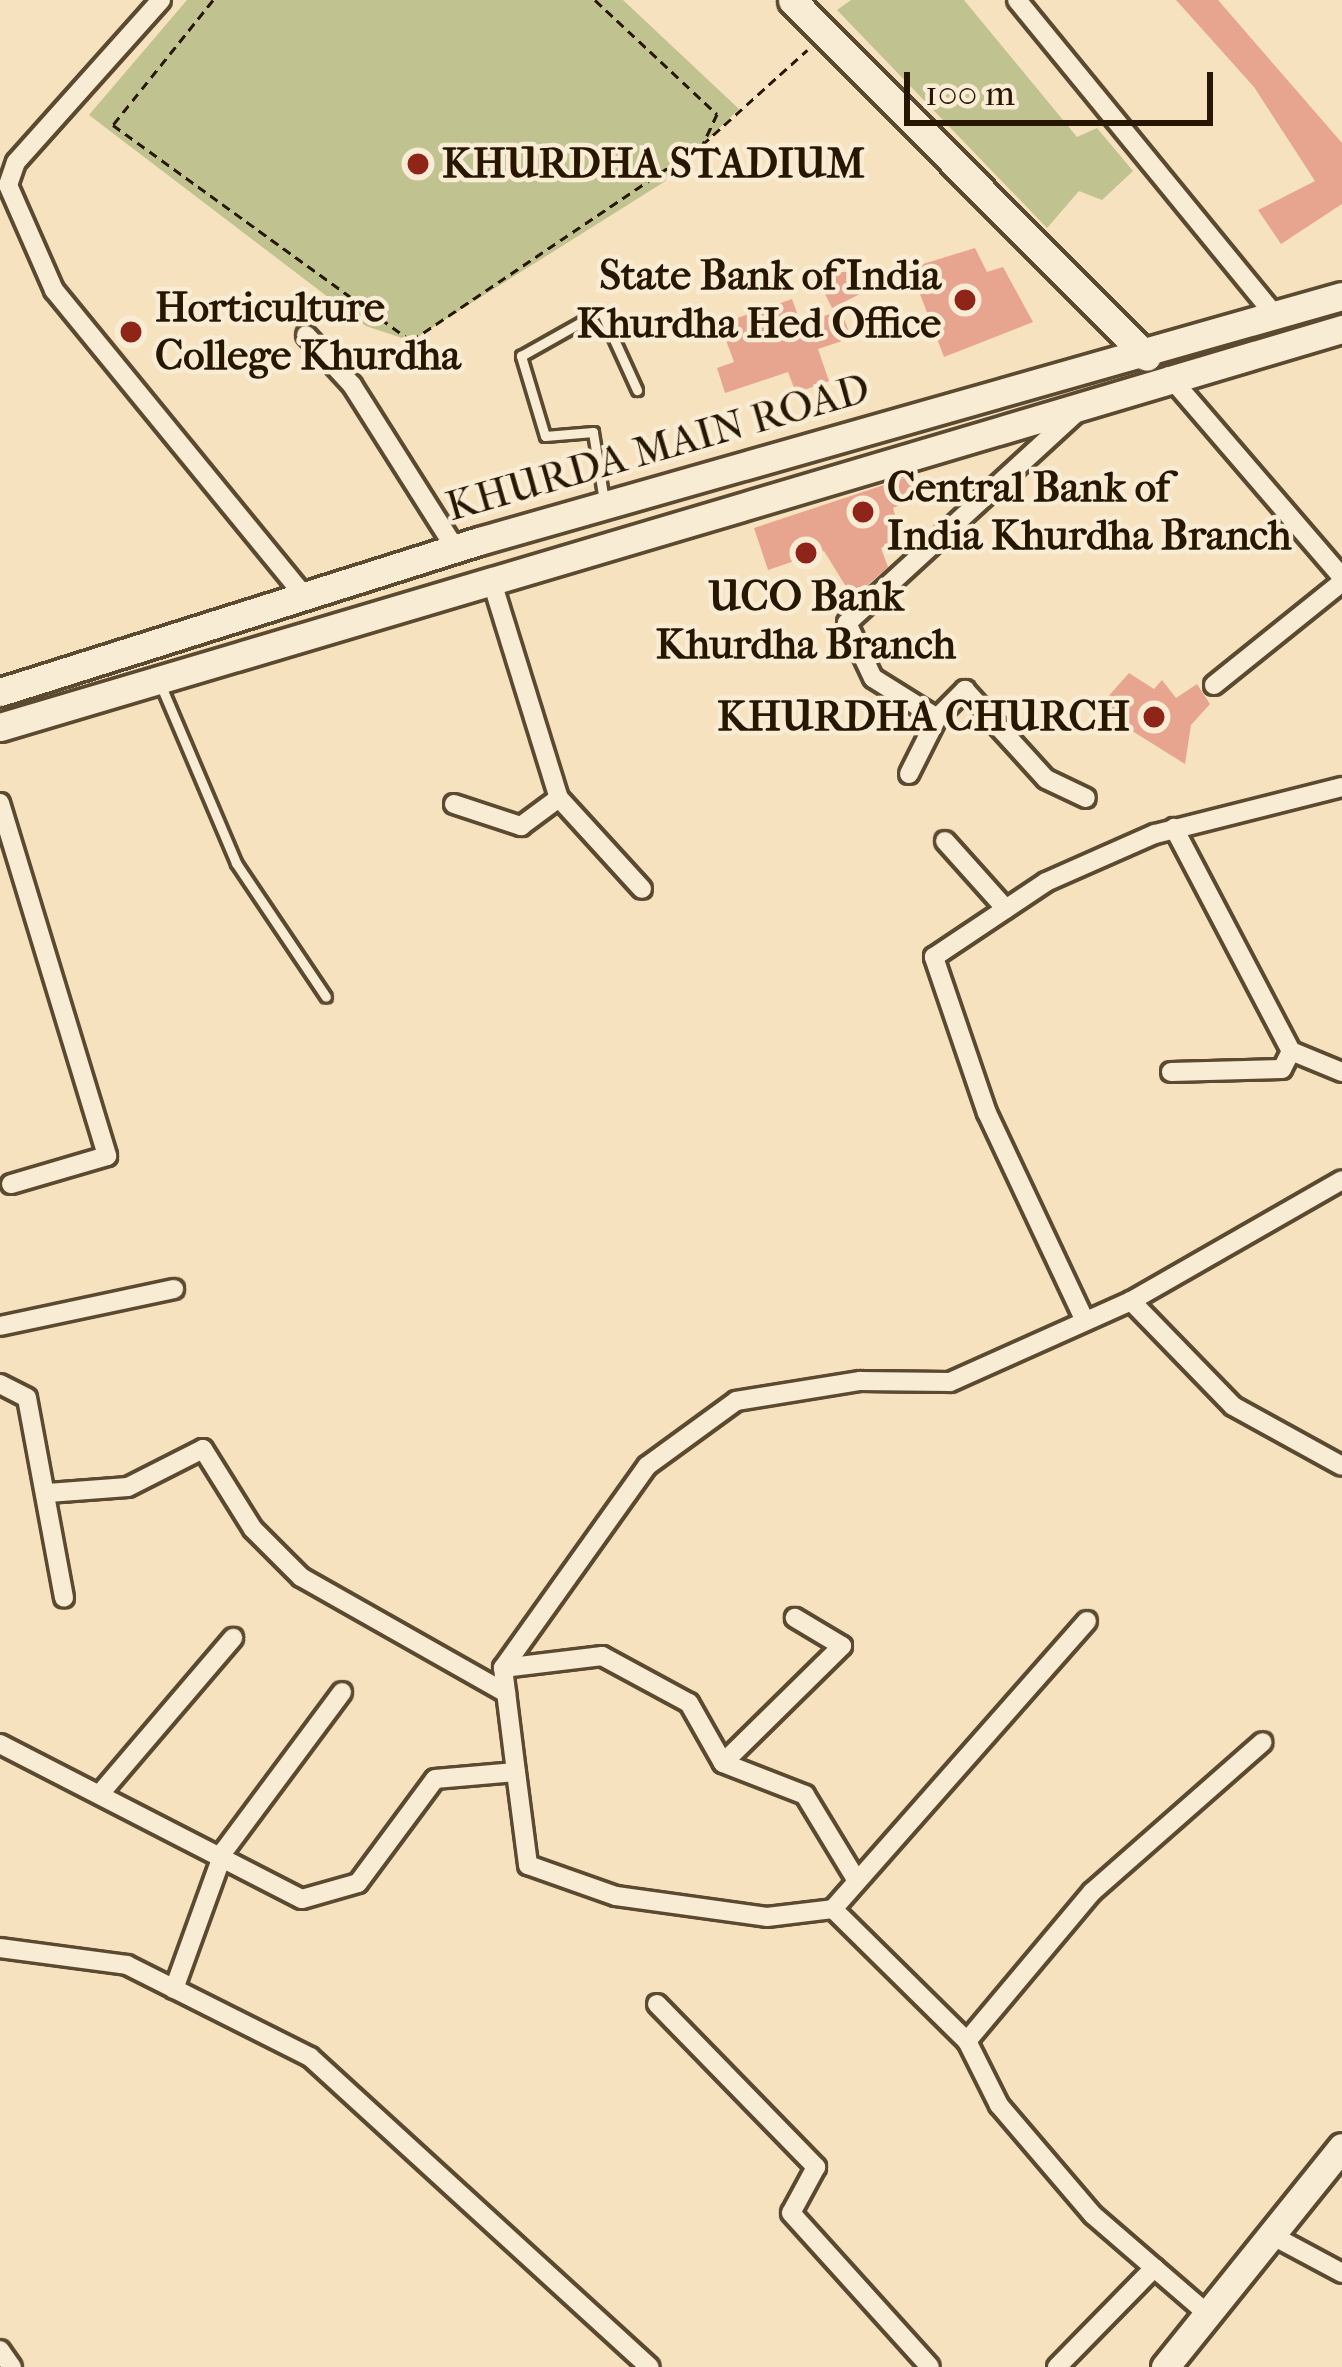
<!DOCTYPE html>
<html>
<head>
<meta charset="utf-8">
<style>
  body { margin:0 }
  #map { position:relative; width:1342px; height:2367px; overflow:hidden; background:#f6e2bf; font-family:"IM FELL French Canon",serif }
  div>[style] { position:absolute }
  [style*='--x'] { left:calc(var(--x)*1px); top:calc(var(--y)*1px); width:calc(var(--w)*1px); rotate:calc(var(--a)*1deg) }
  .green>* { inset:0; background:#c0c28f }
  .building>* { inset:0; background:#e7a590 }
  .path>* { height:3px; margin-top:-1.5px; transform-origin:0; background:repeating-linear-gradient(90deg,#271600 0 9px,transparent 0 15px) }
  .roads { filter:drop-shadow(3px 0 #5b4930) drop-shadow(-3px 0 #5b4930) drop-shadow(0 3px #5b4930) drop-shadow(0 -3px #5b4930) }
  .lane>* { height:9px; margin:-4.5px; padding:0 4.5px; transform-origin:4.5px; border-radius:4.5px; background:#f9ecd5 }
  .street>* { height:18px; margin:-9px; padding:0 9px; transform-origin:9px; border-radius:9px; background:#f9ecd5 }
  .secondary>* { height:27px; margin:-13.5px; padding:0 13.5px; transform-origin:13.5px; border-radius:13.5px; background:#f9ecd5 }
  .dots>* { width:33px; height:33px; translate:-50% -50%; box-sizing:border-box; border:6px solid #f9ecd5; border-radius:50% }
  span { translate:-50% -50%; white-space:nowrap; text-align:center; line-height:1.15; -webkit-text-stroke:9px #f9ecd5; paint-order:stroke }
  .poi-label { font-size:42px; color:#271600; font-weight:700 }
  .left { translate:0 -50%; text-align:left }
  .right { translate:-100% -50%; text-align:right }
  .street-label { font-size:42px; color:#271600 }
  .scale { position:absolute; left:904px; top:72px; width:309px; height:54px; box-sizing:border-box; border:6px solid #271600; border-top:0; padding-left:15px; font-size:36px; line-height:42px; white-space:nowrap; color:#271600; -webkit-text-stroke:9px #f9ecd5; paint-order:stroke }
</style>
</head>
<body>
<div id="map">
  <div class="green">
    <i style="clip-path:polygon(187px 0,623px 0,739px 109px,664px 182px,411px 341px,366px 326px,89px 115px)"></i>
    <i style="clip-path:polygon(851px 0,964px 0,1077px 137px,1097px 128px,1133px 171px,1102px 200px,1079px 191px,1047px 228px,837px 10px)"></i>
  </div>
  <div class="building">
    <i style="clip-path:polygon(1176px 0,1218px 0,1342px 143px,1342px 204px,1281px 244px,1258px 210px,1315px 181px,1254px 87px)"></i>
    <i style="clip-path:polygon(975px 248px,987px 272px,1003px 267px,1033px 322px,944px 357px,910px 268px)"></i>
    <i style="clip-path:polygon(814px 272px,851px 272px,862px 293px,832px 308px)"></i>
    <i style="clip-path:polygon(792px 299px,801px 324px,841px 310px,851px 338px,818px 349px,829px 381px,796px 393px,788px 372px,725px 393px,717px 368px,734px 362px,720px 324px)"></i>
    <i style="clip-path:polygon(914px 475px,921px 496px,893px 508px,902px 538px,881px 548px,888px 567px,853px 598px,824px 551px,768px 570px,754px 528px)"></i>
    <i style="clip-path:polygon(1129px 673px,1154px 689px,1162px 680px,1176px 698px,1197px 684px,1210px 704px,1191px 725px,1185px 764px,1097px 709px)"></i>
  </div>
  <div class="path">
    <i style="--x:213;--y:0;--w:160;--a:128.7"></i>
    <i style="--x:113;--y:125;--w:368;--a:35.9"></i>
    <i style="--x:411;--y:341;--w:351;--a:-34"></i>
    <i style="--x:702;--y:145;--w:142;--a:-42.1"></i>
    <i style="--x:595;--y:0;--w:167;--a:43.1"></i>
    <i style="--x:717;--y:114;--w:33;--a:115"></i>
  </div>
  <div class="roads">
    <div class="lane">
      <i style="--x:604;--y:501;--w:70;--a:-99.1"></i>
      <i style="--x:593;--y:432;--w:48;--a:175.2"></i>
      <i style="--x:545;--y:436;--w:84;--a:-106.7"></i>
      <i style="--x:521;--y:356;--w:92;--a:-29.4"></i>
      <i style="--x:601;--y:311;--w:87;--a:65.5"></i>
      <i style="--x:161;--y:686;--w:192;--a:67"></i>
      <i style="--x:236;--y:863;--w:161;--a:56.1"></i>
    </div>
    <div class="street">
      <i style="--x:161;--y:0;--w:217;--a:131.8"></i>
      <i style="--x:16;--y:162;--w:24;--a:109"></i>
      <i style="--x:8;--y:185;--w:115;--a:66.3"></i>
      <i style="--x:54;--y:290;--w:394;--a:50.7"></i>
      <i style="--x:1017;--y:0;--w:409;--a:50.7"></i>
      <i style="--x:306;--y:335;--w:68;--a:47.4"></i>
      <i style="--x:352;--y:385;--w:193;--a:57.7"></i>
      <i style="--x:1169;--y:376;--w:265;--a:49.3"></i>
      <i style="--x:492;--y:582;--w:226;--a:72.8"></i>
      <i style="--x:559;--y:798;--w:123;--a:47.6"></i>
      <i style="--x:1214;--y:685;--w:164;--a:-38.8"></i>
      <i style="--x:937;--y:718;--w:40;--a:-45"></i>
      <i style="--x:965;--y:690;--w:120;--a:47.7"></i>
      <i style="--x:1046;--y:779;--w:44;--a:25.4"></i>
      <i style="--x:909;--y:774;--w:63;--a:-63.4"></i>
      <i style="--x:937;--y:718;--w:75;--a:-148"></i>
      <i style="--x:873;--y:678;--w:61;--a:-115.3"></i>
      <i style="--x:847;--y:623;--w:312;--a:-42.5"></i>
      <i style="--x:0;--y:803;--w:369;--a:73.1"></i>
      <i style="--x:107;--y:1156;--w:100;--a:163.7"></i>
      <i style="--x:454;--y:804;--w:71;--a:18.2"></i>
      <i style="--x:521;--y:826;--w:47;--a:-36.4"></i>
      <i style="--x:945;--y:841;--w:91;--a:48.1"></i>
      <i style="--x:1291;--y:1051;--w:55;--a:22.4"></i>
      <i style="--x:1171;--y:1072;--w:111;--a:-1.5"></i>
      <i style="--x:1282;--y:1069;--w:20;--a:-63"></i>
      <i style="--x:1291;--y:1051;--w:252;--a:-117.7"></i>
      <i style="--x:1131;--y:1301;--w:146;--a:45.8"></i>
      <i style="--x:1233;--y:1406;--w:124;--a:28.8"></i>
      <i style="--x:1085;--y:1321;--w:230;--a:-115.2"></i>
      <i style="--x:987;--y:1113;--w:165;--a:-108.8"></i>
      <i style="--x:934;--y:957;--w:135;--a:-33.8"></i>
      <i style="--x:1046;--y:882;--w:119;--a:-23.8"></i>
      <i style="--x:1155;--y:834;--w:193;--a:-14.1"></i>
      <i style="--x:0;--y:1326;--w:178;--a:-12"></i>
      <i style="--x:0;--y:1384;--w:30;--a:27"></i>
      <i style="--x:27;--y:1398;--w:203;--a:79.5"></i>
      <i style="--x:48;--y:1493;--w:80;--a:-4.3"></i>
      <i style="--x:128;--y:1487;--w:84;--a:-26.9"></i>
      <i style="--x:203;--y:1449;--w:94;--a:58"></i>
      <i style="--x:253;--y:1529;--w:68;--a:45"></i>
      <i style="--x:301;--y:1577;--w:236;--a:29.5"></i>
      <i style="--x:503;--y:1668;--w:100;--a:-6.9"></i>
      <i style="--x:602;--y:1656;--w:99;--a:28.4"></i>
      <i style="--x:689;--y:1703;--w:69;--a:60.5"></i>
      <i style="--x:723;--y:1763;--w:88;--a:21.3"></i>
      <i style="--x:805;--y:1795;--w:100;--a:58.8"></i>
      <i style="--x:0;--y:1744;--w:339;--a:27.2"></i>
      <i style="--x:302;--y:1899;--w:58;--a:-15.9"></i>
      <i style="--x:358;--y:1883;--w:129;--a:-53.5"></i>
      <i style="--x:435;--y:1779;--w:81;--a:-4.9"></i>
      <i style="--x:516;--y:1772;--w:94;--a:82.6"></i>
      <i style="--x:528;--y:1865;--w:93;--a:19.4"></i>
      <i style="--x:616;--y:1896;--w:152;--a:7.9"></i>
      <i style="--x:767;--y:1917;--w:66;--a:-6.9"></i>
      <i style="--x:833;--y:1909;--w:188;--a:44.6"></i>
      <i style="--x:967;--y:2041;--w:72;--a:63.4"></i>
      <i style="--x:999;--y:2105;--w:145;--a:49.5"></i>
      <i style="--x:1093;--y:2215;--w:153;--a:40.8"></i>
      <i style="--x:723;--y:1763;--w:167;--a:-44.5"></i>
      <i style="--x:842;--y:1646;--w:55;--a:-149.2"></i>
      <i style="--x:516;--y:1772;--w:105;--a:-97.1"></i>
      <i style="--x:503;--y:1668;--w:248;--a:-54.5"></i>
      <i style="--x:647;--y:1466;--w:110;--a:-36.1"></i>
      <i style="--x:736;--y:1401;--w:126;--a:-9.2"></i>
      <i style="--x:860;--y:1381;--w:90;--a:0.6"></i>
      <i style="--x:950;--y:1382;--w:198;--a:-24.1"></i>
      <i style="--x:1131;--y:1301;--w:243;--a:-29.8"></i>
      <i style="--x:104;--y:1789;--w:199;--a:-49.5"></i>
      <i style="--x:833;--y:1909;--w:384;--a:-48.6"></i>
      <i style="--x:0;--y:1948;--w:128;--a:7.6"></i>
      <i style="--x:127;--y:1965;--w:205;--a:26.7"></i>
      <i style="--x:310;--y:2057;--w:460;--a:42.4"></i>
      <i style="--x:174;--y:1989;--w:147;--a:-70.1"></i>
      <i style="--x:224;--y:1851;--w:198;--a:-53.4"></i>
      <i style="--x:657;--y:2004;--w:228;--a:45.7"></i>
      <i style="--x:816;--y:2167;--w:52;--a:118.5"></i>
      <i style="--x:791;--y:2213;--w:207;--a:47.9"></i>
      <i style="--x:967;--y:2041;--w:194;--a:-50"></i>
      <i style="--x:1092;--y:1892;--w:227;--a:-41.3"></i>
      <i style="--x:1275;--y:2237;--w:76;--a:28.2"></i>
      <i style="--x:0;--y:2350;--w:21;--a:55"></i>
      <i style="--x:1057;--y:2367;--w:139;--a:-45.6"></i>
    </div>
    <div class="secondary">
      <i style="--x:792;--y:0;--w:503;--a:45.16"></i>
      <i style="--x:0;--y:692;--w:502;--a:-17.5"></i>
      <i style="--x:479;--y:541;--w:897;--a:-15.85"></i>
      <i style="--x:0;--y:727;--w:1400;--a:-16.52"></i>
      <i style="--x:1165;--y:2367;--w:282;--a:-51.2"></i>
    </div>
  </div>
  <div class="dots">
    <i style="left:418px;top:164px;background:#8f2418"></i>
    <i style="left:965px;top:300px;background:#8f2418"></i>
    <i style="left:131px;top:332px;background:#8f2418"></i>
    <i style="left:863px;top:512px;background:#8f2418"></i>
    <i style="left:806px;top:553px;background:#8f2418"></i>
    <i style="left:1154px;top:717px;background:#8f2418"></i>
  </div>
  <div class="poi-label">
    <span class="left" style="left:442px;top:164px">KHURDHA STADIUM</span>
    <span class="right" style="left:941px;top:300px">State Bank of India<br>Khurdha Hed Office</span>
    <span class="left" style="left:155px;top:332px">Horticulture<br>College Khurdha</span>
    <span class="left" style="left:887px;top:512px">Central Bank of<br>India Khurdha Branch</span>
    <span style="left:806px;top:621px">UCO Bank<br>Khurdha Branch</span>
    <span class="right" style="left:1130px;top:717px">KHURDHA CHURCH</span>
  </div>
  <div class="street-label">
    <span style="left:658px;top:448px;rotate:-16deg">KHURDA MAIN ROAD</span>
  </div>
  <div class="scale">100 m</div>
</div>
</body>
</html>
